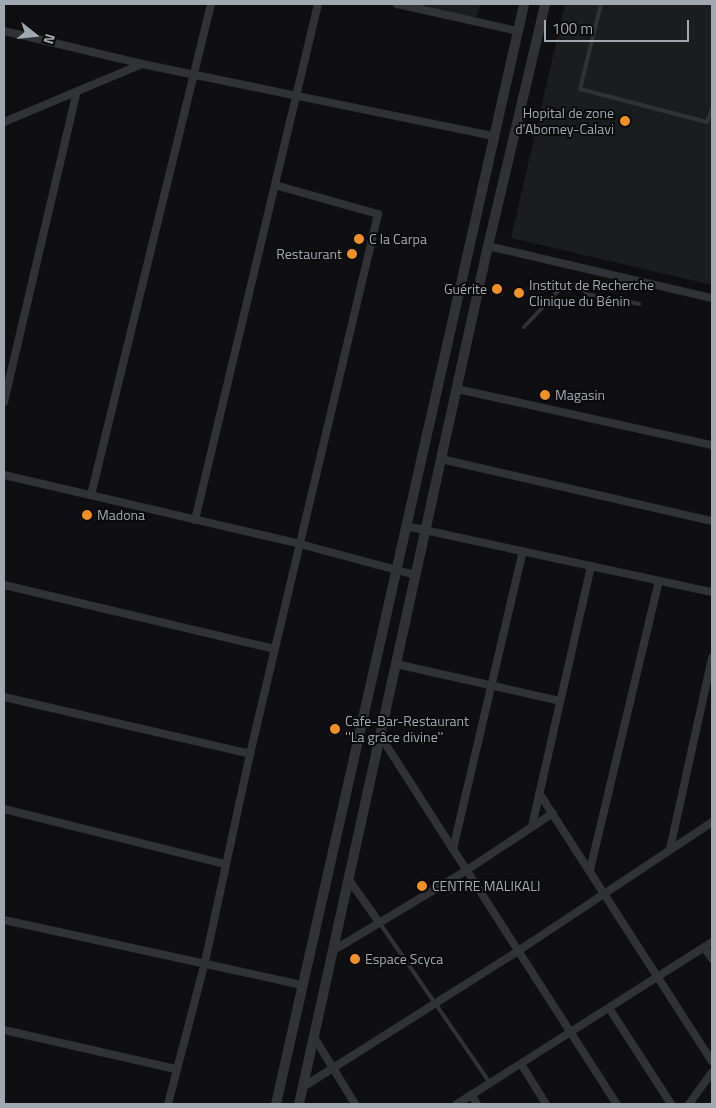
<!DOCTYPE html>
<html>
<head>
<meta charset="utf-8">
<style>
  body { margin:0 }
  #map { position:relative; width:716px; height:1108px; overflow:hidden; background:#0f0f11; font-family:"Titillium Web",sans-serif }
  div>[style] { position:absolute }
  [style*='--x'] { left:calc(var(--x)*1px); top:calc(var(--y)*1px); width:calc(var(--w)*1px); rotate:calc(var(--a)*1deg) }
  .built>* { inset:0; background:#1b1c1e }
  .service>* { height:4px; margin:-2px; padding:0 2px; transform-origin:2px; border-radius:2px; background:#303235 }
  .minor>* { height:8px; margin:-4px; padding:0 4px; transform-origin:4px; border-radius:4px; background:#303235 }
  .tertiary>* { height:10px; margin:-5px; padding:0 5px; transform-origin:5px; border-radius:5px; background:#303235 }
  .dots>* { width:14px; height:14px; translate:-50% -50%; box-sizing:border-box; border:2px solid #0a0a0b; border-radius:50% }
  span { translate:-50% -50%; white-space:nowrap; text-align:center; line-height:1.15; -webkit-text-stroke:4px #0a0a0b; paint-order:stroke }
  .poi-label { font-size:14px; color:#a0a8b1 }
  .right { translate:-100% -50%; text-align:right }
  .left { translate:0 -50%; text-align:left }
  .frame { position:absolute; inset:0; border:5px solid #a0a8b1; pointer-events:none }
  .north { position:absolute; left:10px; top:10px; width:50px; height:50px; -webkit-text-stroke:4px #0a0a0b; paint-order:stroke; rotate:106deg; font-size:14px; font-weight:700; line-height:20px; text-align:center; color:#a0a8b1 }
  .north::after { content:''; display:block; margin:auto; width:18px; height:22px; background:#a0a8b1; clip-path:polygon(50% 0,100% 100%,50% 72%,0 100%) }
  .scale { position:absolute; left:544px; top:20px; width:145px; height:22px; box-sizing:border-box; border:2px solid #a0a8b1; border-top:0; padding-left:6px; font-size:15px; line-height:18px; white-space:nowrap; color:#a0a8b1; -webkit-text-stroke:4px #0a0a0b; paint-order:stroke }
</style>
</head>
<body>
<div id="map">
  <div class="built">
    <i style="clip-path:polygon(407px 4px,480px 4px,476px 20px)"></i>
    <i style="clip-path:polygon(565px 4px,712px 4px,712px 285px,511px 238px)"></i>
  </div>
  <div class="service">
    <i style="--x:601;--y:4;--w:88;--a:103.9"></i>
    <i style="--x:580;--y:89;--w:131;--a:14.6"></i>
    <i style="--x:707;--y:122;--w:14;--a:-69"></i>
    <i style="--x:524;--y:327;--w:50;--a:-46.6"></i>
    <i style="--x:558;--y:291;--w:17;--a:-24"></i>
    <i style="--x:574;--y:284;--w:8;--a:14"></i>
    <i style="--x:582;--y:286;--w:9;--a:63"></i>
    <i style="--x:586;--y:294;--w:54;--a:10.7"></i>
    <i style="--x:379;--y:922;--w:196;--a:55.4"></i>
  </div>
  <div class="minor">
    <i style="--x:397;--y:4;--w:124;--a:12.6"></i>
    <i style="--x:4;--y:31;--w:142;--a:13.4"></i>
    <i style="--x:142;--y:64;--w:359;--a:11.6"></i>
    <i style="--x:4;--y:122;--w:150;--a:-22.8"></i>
    <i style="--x:488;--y:246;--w:230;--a:13.1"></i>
    <i style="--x:457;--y:389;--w:261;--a:12.4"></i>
    <i style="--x:4;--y:402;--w:315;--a:-76.8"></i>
    <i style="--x:441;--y:459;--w:278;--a:12.9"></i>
    <i style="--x:4;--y:475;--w:304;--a:13.1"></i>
    <i style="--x:300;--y:544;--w:120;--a:15"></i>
    <i style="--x:91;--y:495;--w:505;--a:-76.27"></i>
    <i style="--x:195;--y:520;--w:530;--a:-76.59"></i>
    <i style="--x:406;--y:526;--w:313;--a:12.2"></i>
    <i style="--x:4;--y:585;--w:278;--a:13.3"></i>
    <i style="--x:396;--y:664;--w:168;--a:12.7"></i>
    <i style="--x:4;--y:697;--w:253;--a:13"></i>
    <i style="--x:381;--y:737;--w:436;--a:57.3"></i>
    <i style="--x:539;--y:793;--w:319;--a:57.2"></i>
    <i style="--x:4;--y:809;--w:228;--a:14"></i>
    <i style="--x:532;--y:826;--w:267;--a:-77.2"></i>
    <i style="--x:453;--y:849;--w:306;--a:-76.8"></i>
    <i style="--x:670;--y:849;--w:196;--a:-77.6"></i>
    <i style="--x:590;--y:870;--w:297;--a:-76.6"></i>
    <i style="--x:349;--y:880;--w:52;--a:54.5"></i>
    <i style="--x:4;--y:920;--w:305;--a:12.3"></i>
    <i style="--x:704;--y:947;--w:14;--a:56"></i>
    <i style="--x:334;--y:950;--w:155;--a:-31"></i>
    <i style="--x:467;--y:870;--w:103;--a:-33.5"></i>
    <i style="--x:609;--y:1008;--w:114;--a:57.1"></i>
    <i style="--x:4;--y:1030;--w:176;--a:12.8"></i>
    <i style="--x:314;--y:1037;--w:79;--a:58.5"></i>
    <i style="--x:521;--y:1064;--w:47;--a:58"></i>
    <i style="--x:303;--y:1087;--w:254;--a:-32.3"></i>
    <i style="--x:518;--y:951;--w:233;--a:-33.6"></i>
    <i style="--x:471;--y:1095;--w:11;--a:56"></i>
    <i style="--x:168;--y:1104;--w:147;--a:-75.4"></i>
    <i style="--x:205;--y:962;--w:213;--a:-77.8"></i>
    <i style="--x:250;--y:754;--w:555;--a:-76.66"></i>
    <i style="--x:378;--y:214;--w:107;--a:-164.3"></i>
    <i style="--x:457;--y:1104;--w:302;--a:-32.4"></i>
    <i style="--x:689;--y:1104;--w:39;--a:-54"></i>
  </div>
  <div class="tertiary">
    <i style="--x:276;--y:1104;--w:1128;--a:-77.29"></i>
    <i style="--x:299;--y:1104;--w:879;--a:-77.58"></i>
    <i style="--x:488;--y:246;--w:249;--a:-76.7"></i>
  </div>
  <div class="dots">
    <i style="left:625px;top:121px;background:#f09128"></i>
    <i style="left:359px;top:239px;background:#f09128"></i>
    <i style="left:352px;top:254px;background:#f09128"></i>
    <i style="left:497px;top:289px;background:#f09128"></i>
    <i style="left:519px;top:293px;background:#f09128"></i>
    <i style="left:545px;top:395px;background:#f09128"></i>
    <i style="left:87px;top:515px;background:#f09128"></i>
    <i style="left:335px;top:729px;background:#f09128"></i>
    <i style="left:422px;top:886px;background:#f09128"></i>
    <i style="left:355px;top:959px;background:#f09128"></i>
  </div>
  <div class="poi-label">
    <span class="right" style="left:614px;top:121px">Hopital de zone<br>d’Abomey-Calavi</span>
    <span class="left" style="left:369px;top:239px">C la Carpa</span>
    <span class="right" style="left:342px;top:254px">Restaurant</span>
    <span class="left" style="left:529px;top:293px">Institut de Recherche<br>Clinique du Bénin</span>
    <span class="right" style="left:487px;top:289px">Guérite</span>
    <span class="left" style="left:555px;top:395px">Magasin</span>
    <span class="left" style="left:97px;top:515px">Madona</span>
    <span class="left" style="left:345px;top:729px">Cafe-Bar-Restaurant<br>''La grâce divine''</span>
    <span class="left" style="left:432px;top:886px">CENTRE MALIKALI</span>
    <span class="left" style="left:365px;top:959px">Espace Scyca</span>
  </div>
  <div class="frame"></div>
  <div class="north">N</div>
  <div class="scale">100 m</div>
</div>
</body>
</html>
